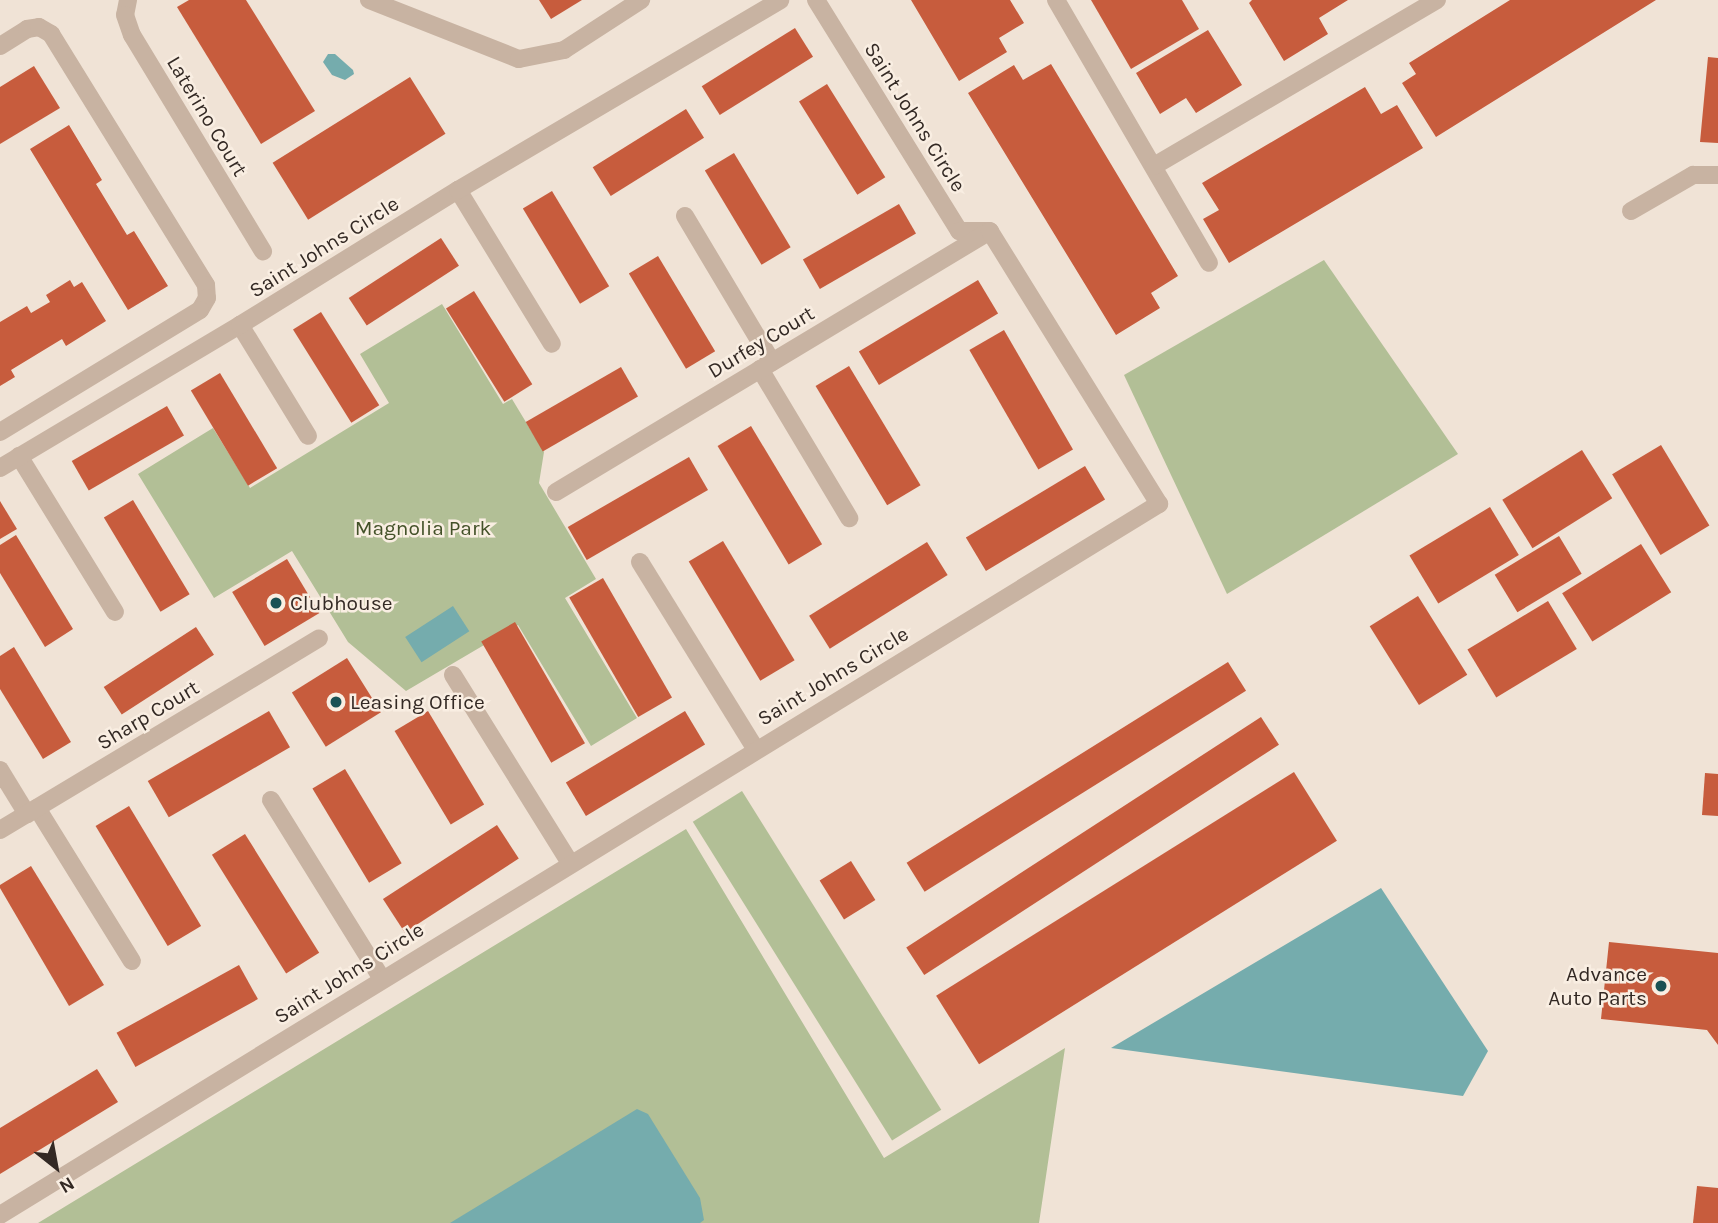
<!DOCTYPE html>
<html>
<head>
<meta charset="utf-8">
<style>
  body { margin:0 }
  #map { position:relative; width:1718px; height:1223px; overflow:hidden; background:#f0e3d6; font-family:Karla,sans-serif }
  div>[style] { position:absolute }
  [style*='--x'] { left:calc(var(--x)*1px); top:calc(var(--y)*1px); width:calc(var(--w)*1px); rotate:calc(var(--a)*1deg) }
  .green>* { inset:0; background:#b2bf96; transform-origin:0 0 }
  .water>* { inset:0; background:#75acad; transform-origin:0 0 }
  .building>* { inset:0; background:#c75c3d; transform-origin:0 0 }
  .minor>* { height:18px; margin:-9px; padding:0 9px; transform-origin:9px; border-radius:9px; background:#c8b3a2 }
  .dots>* { width:19px; height:19px; translate:-50% -50%; box-sizing:border-box; border:4px solid #f9eee2; border-radius:50% }
  span { translate:-50% -50%; white-space:nowrap; text-align:center; line-height:1.15; -webkit-text-stroke:5px #f9eee2; paint-order:stroke }
  .street-label { font-size:21px; color:#332924 }
  .park-label { font-size:21px; color:#435128 }
  .poi-label { font-size:21px; color:#332924 }
  .left { translate:0 -50%; text-align:left }
  .right { translate:-100% -50%; text-align:right }
  .north { position:absolute; left:21px; top:1132px; width:70px; height:70px; -webkit-text-stroke:5px #f9eee2; paint-order:stroke; rotate:149deg; font-size:19px; font-weight:700; line-height:28px; text-align:center; color:#332924 }
  .north::after { content:''; display:block; margin:auto; width:24px; height:32px; background:#332924; clip-path:polygon(50% 0,100% 100%,50% 72%,0 100%) }
</style>
</head>
<body>
<div id="map">
  <div class="green">
    <i style="clip-path:polygon(1324px 260px,1458px 454px,1227px 594px,1124px 375px)"></i>
    <i style="clip-path:polygon(442px 304px,503px 404px,512px 399px,544px 452px,539px 483px,596px 579px,565px 598px,637px 718px,591px 746px,518px 625px,406px 691px,348px 642px,292px 551px,214px 598px,138px 474px,213px 428px,250px 488px,389px 403px,360px 354px)"></i>
    <i style="left:742px;top:791px;width:376px;height:58px;rotate:58deg"></i>
    <i style="clip-path:polygon(686px 829px,884px 1158px,1065px 1048px,1039px 1223px,38px 1223px)"></i>
  </div>
  <div class="water">
    <i style="clip-path:polygon(328px 54px,335px 54px,353px 70px,354px 74px,345px 80px,332px 75px,323px 62px)"></i>
    <i style="left:453px;top:606px;width:30px;height:57px;rotate:57deg"></i>
    <i style="clip-path:polygon(1381px 888px,1488px 1051px,1463px 1096px,1111px 1048px)"></i>
    <i style="clip-path:polygon(637px 1109px,648px 1114px,700px 1198px,704px 1220px,700px 1223px,450px 1223px)"></i>
  </div>
  <div class="building">
    <i style="clip-path:polygon(189px 0,246px 0,315px 111px,261px 144px,177px 7px)"></i>
    <i style="clip-path:polygon(539px 0,582px 0,551px 19px)"></i>
    <i style="clip-path:polygon(911px 0,1010px 0,1024px 23px,999px 38px,1007px 52px,959px 81px)"></i>
    <i style="clip-path:polygon(1091px 0,1182px 0,1199px 29px,1131px 69px)"></i>
    <i style="clip-path:polygon(1252px 0,1348px 0,1319px 18px,1328px 34px,1284px 61px,1249px 3px)"></i>
    <i style="clip-path:polygon(1510px 0,1656px 0,1436px 137px,1402px 83px,1416px 74px,1409px 63px)"></i>
    <i style="left:795px;top:28px;width:34px;height:110px;rotate:58deg"></i>
    <i style="clip-path:polygon(1208px 30px,1242px 85px,1196px 113px,1186px 98px,1160px 114px,1136px 73px)"></i>
    <i style="clip-path:polygon(1708px 57px,1718px 58px,1718px 143px,1700px 142px)"></i>
    <i style="clip-path:polygon(1051px 64px,1178px 276px,1151px 293px,1160px 308px,1116px 335px,968px 93px,1014px 65px,1023px 80px)"></i>
    <i style="clip-path:polygon(34px 66px,60px 108px,0 144px,0 87px)"></i>
    <i style="left:410px;top:77px;width:67px;height:162px;rotate:58deg"></i>
    <i style="left:827px;top:84px;width:110px;height:33px;rotate:58deg"></i>
    <i style="clip-path:polygon(1365px 87px,1381px 114px,1397px 105px,1423px 148px,1229px 263px,1203px 219px,1219px 210px,1202px 183px)"></i>
    <i style="left:686px;top:109px;width:34px;height:110px;rotate:58deg"></i>
    <i style="clip-path:polygon(69px 125px,102px 180px,96px 184px,127px 235px,134px 231px,168px 286px,128px 310px,30px 149px)"></i>
    <i style="left:734px;top:153px;width:110px;height:34px;rotate:59deg"></i>
    <i style="left:552px;top:191px;width:111px;height:34px;rotate:59deg"></i>
    <i style="left:899px;top:204px;width:34px;height:111px;rotate:60deg"></i>
    <i style="left:441px;top:238px;width:33px;height:110px;rotate:57deg"></i>
    <i style="left:658px;top:256px;width:111px;height:34px;rotate:59deg"></i>
    <i style="clip-path:polygon(70px 280px,74px 287px,82px 282px,106px 321px,66px 346px,62px 339px,11px 370px,15px 377px,0 386px,0 322px,27px 306px,31px 313px,50px 302px,46px 295px)"></i>
    <i style="left:978px;top:280px;width:39px;height:139px;rotate:59deg"></i>
    <i style="left:474px;top:291px;width:110px;height:33px;rotate:58deg"></i>
    <i style="left:321px;top:312px;width:110px;height:33px;rotate:58deg"></i>
    <i style="left:1004px;top:330px;width:138px;height:40px;rotate:60deg"></i>
    <i style="left:849px;top:366px;width:139px;height:39px;rotate:59deg"></i>
    <i style="left:621px;top:367px;width:34px;height:110px;rotate:60deg"></i>
    <i style="left:220px;top:373px;width:111px;height:34px;rotate:59deg"></i>
    <i style="left:167px;top:406px;width:34px;height:110px;rotate:60deg"></i>
    <i style="left:751px;top:426px;width:138px;height:39px;rotate:59deg"></i>
    <i style="left:1661px;top:445px;width:94px;height:57px;rotate:59deg"></i>
    <i style="left:1582px;top:450px;width:57px;height:94px;rotate:58deg"></i>
    <i style="left:689px;top:457px;width:38px;height:140px;rotate:60deg"></i>
    <i style="left:1085px;top:466px;width:39px;height:139px;rotate:59deg"></i>
    <i style="left:133px;top:500px;width:110px;height:34px;rotate:59deg"></i>
    <i style="clip-path:polygon(0 501px,17px 529px,0 539px)"></i>
    <i style="left:1490px;top:507px;width:56px;height:94px;rotate:59deg"></i>
    <i style="clip-path:polygon(16px 535px,73px 629px,45px 647px,0 573px,0 545px)"></i>
    <i style="left:1559px;top:536px;width:44px;height:75px;rotate:59deg"></i>
    <i style="left:723px;top:541px;width:139px;height:40px;rotate:59deg"></i>
    <i style="left:927px;top:542px;width:39px;height:139px;rotate:58deg"></i>
    <i style="left:1641px;top:544px;width:57px;height:93px;rotate:58deg"></i>
    <i style="left:287px;top:559px;width:63px;height:64px;rotate:59deg"></i>
    <i style="left:603px;top:578px;width:138px;height:39px;rotate:60deg"></i>
    <i style="left:1418px;top:596px;width:93px;height:57px;rotate:58deg"></i>
    <i style="left:1548px;top:601px;width:56px;height:94px;rotate:59deg"></i>
    <i style="left:515px;top:622px;width:140px;height:39px;rotate:60deg"></i>
    <i style="left:196px;top:627px;width:33px;height:110px;rotate:57deg"></i>
    <i style="clip-path:polygon(14px 647px,71px 742px,43px 759px,0 689px,0 656px)"></i>
    <i style="left:347px;top:658px;width:64px;height:65px;rotate:58deg"></i>
    <i style="left:1228px;top:662px;width:34px;height:379px;rotate:58deg"></i>
    <i style="left:269px;top:711px;width:42px;height:140px;rotate:60deg"></i>
    <i style="left:428px;top:711px;width:109px;height:39px;rotate:59deg"></i>
    <i style="left:685px;top:711px;width:39px;height:139px;rotate:59deg"></i>
    <i style="left:1261px;top:717px;width:33px;height:423px;rotate:57deg"></i>
    <i style="left:345px;top:769px;width:110px;height:38px;rotate:59deg"></i>
    <i style="left:1294px;top:772px;width:81px;height:422px;rotate:58deg"></i>
    <i style="clip-path:polygon(1705px 773px,1718px 774px,1718px 816px,1702px 815px)"></i>
    <i style="left:129px;top:806px;width:140px;height:39px;rotate:59deg"></i>
    <i style="left:497px;top:825px;width:40px;height:136px;rotate:57deg"></i>
    <i style="left:245px;top:834px;width:140px;height:39px;rotate:58deg"></i>
    <i style="left:851px;top:861px;width:46px;height:37px;rotate:58deg"></i>
    <i style="clip-path:polygon(31px 866px,104px 985px,69px 1006px,0 888px,0 885px)"></i>
    <i style="clip-path:polygon(1609px 942px,1718px 953px,1718px 1045px,1707px 1030px,1601px 1019px)"></i>
    <i style="left:239px;top:965px;width:39px;height:140px;rotate:61deg"></i>
    <i style="clip-path:polygon(97px 1069px,118px 1102px,0 1174px,0 1128px)"></i>
    <i style="clip-path:polygon(1697px 1186px,1718px 1188px,1718px 1223px,1693px 1223px)"></i>
  </div>
  <div class="minor">
    <i style="--x:128;--y:0;--w:15;--a:101"></i>
    <i style="--x:125;--y:15;--w:21;--a:71"></i>
    <i style="--x:132;--y:35;--w:253;--a:58.8"></i>
    <i style="--x:369;--y:0;--w:161;--a:21.5"></i>
    <i style="--x:519;--y:59;--w:46;--a:-11.3"></i>
    <i style="--x:564;--y:50;--w:92;--a:-33"></i>
    <i style="--x:816;--y:0;--w:272;--a:58.2"></i>
    <i style="--x:959;--y:231;--w:31;--a:0"></i>
    <i style="--x:1056;--y:0;--w:304;--a:59.8"></i>
    <i style="--x:0;--y:46;--w:32;--a:-32"></i>
    <i style="--x:27;--y:29;--w:12;--a:-9"></i>
    <i style="--x:39;--y:27;--w:14;--a:30"></i>
    <i style="--x:51;--y:34;--w:295;--a:58.3"></i>
    <i style="--x:206;--y:285;--w:13;--a:86"></i>
    <i style="--x:207;--y:298;--w:14;--a:120"></i>
    <i style="--x:200;--y:310;--w:234;--a:148.6"></i>
    <i style="--x:1154;--y:166;--w:328;--a:-30.4"></i>
    <i style="--x:458;--y:190;--w:180;--a:58.6"></i>
    <i style="--x:1631;--y:211;--w:72;--a:-30.1"></i>
    <i style="--x:1693;--y:175;--w:25;--a:0"></i>
    <i style="--x:685;--y:216;--w:170;--a:59.2"></i>
    <i style="--x:240;--y:325;--w:130;--a:58.5"></i>
    <i style="--x:760;--y:369;--w:174;--a:59.1"></i>
    <i style="--x:19;--y:456;--w:183;--a:58.4"></i>
    <i style="--x:0;--y:468;--w:279;--a:-30.8"></i>
    <i style="--x:240;--y:325;--w:256;--a:-31.8"></i>
    <i style="--x:458;--y:190;--w:374;--a:-30.5"></i>
    <i style="--x:556;--y:492;--w:506;--a:-31.02"></i>
    <i style="--x:640;--y:562;--w:221;--a:58.3"></i>
    <i style="--x:453;--y:675;--w:221;--a:58.1"></i>
    <i style="--x:0;--y:770;--w:52;--a:58.5"></i>
    <i style="--x:271;--y:800;--w:211;--a:58.2"></i>
    <i style="--x:37;--y:808;--w:180;--a:58.2"></i>
    <i style="--x:0;--y:830;--w:372;--a:-31"></i>
    <i style="--x:0;--y:1215;--w:1360;--a:-31.53"></i>
    <i style="--x:1159;--y:504;--w:321;--a:-121.8"></i>
  </div>
  <div class="dots">
    <i style="left:276px;top:603px;background:#1a5154"></i>
    <i style="left:336px;top:702px;background:#1a5154"></i>
    <i style="left:1661px;top:986px;background:#1a5154"></i>
  </div>
  <div class="street-label">
    <span style="left:207px;top:116px;rotate:59deg">Laterino Court</span>
    <span style="left:915px;top:117px;rotate:58deg">Saint Johns Circle</span>
    <span style="left:324px;top:247px;rotate:-32deg">Saint Johns Circle</span>
    <span style="left:761px;top:342px;rotate:-31deg">Durfey Court</span>
    <span style="left:833px;top:676px;rotate:-31deg">Saint Johns Circle</span>
    <span style="left:148px;top:715px;rotate:-31deg">Sharp Court</span>
    <span style="left:349px;top:973px;rotate:-32deg">Saint Johns Circle</span>
  </div>
  <div class="park-label">
    <span style="left:423px;top:528px">Magnolia Park</span>
  </div>
  <div class="poi-label">
    <span class="left" style="left:290px;top:603px">Clubhouse</span>
    <span class="left" style="left:350px;top:702px">Leasing Office</span>
    <span class="right" style="left:1647px;top:986px">Advance<br>Auto Parts</span>
  </div>
  <div class="north">N</div>
</div>
</body>
</html>
